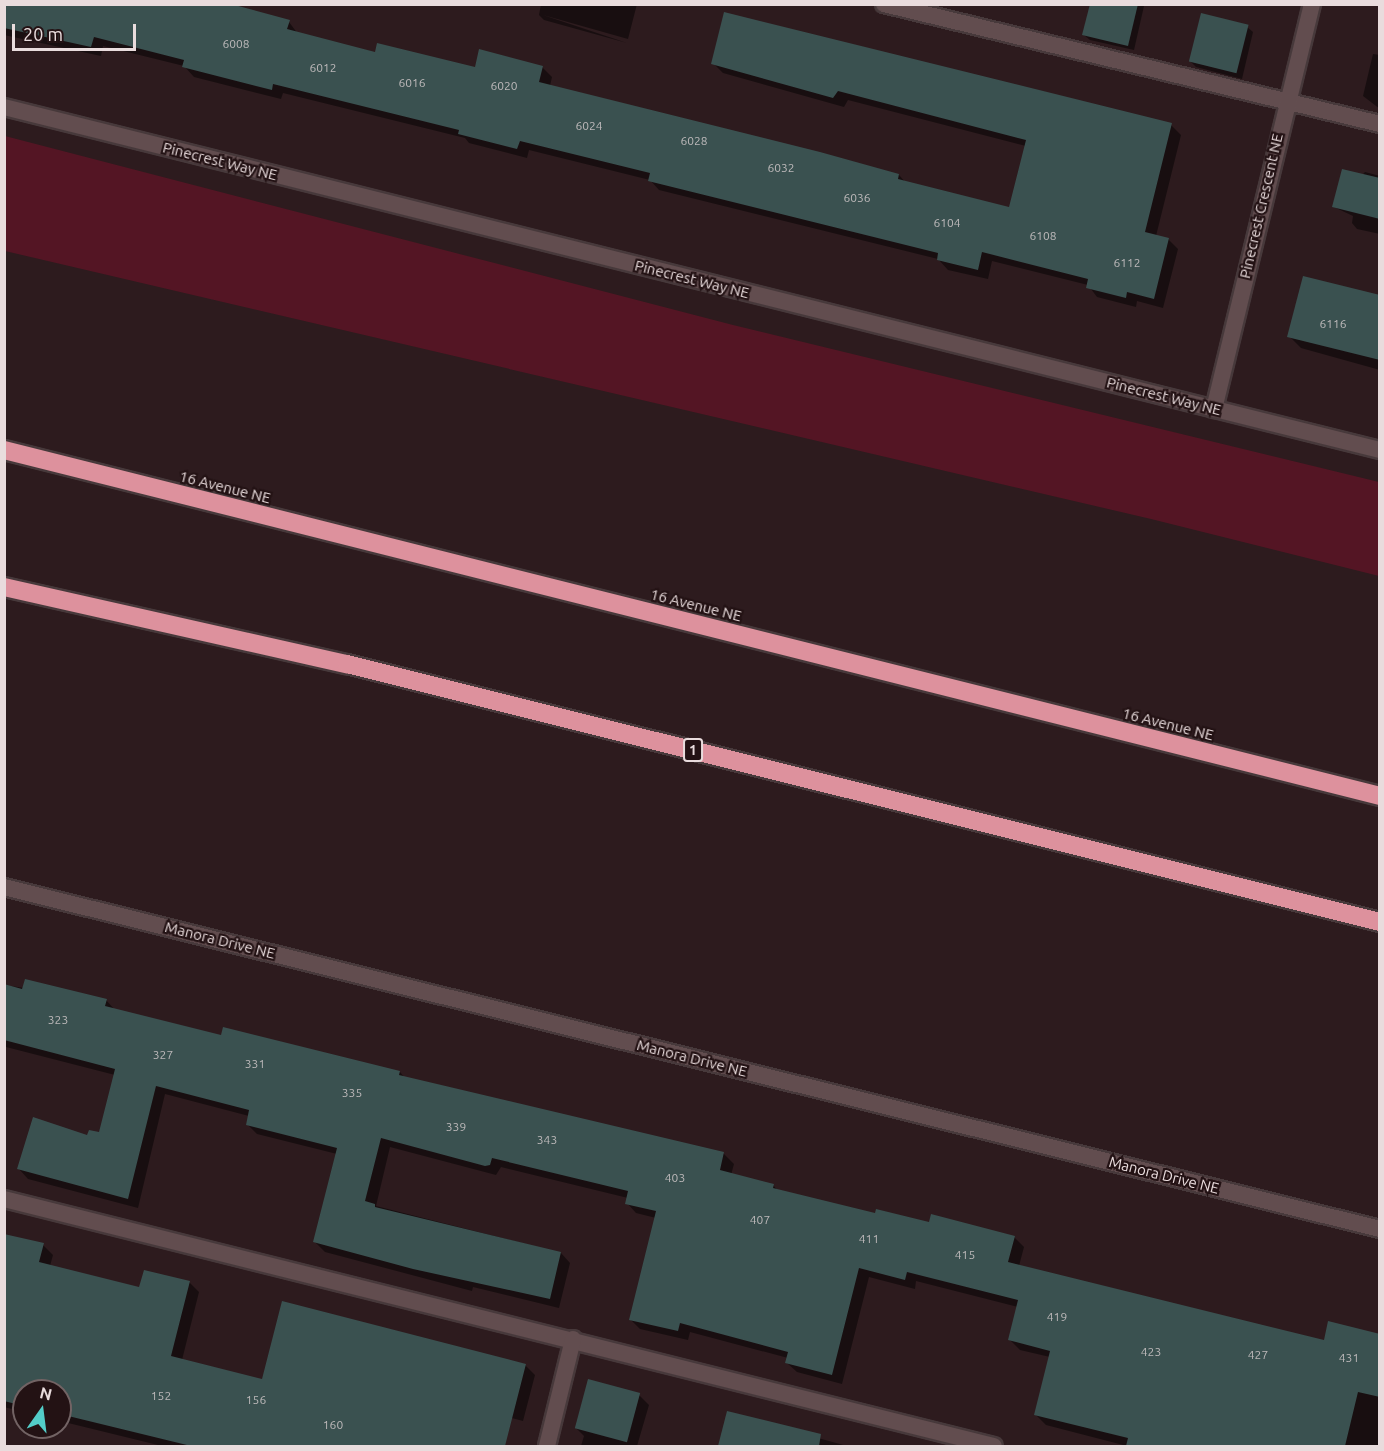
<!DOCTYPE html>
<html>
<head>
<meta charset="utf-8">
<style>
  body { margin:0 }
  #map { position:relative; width:1384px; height:1451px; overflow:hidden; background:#2d1b1e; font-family:Ubuntu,sans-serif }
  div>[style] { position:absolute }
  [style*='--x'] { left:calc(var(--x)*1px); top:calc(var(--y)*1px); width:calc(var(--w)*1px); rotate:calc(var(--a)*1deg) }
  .green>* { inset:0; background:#541524 }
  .shadow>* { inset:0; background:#0007 }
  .building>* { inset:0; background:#3a5150; transform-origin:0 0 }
  .roads { filter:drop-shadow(2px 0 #47393b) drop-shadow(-2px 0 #47393b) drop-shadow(0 2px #47393b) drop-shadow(0 -2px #47393b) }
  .service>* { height:16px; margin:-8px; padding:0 8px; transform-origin:8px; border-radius:8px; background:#624d4f }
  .minor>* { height:16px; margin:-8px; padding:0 8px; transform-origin:8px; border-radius:8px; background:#624d4f }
  .motorway>* { height:18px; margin:-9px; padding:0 9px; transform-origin:9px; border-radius:9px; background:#dd919d }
  span { translate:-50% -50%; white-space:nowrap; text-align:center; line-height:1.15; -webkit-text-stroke:4.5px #231214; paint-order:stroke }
  .number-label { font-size:12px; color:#bdb9ba }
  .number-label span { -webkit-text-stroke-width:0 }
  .shield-label span { padding:2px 4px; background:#231214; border:2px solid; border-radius:4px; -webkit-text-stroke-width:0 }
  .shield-label { font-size:14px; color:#e9dcdd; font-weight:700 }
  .street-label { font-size:15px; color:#e9dcdd }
  .frame { position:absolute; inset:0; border:6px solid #e9dcdd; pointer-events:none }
  .north { position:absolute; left:12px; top:1379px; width:60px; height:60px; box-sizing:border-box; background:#231214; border:2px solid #726364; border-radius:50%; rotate:14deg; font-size:16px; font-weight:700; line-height:24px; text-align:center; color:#e9dcdd }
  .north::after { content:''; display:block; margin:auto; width:21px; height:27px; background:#53cdc9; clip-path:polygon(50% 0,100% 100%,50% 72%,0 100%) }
  .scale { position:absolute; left:12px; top:24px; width:124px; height:27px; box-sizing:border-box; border:3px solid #e9dcdd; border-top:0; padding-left:8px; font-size:18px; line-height:21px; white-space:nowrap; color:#e9dcdd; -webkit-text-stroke:4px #231214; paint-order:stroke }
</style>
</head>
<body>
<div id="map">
  <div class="green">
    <i style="clip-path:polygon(5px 136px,733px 325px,1379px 482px,1379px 576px,1151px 519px,5px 251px)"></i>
  </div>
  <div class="shadow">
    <i style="clip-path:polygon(4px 4px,289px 22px,298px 34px,376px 54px,476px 69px,542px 67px,552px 77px,550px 86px,899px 175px,906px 183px,1010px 209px,1026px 146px,848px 100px,844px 107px,723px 73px,713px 63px,1171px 125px,1181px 135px,1156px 236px,1168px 239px,1178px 249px,1163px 308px,1137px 301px,1136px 307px,1097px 297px,1088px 285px,992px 261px,988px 279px,948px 270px,938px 259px,659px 190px,650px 180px,529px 150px,527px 158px,469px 143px,465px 138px,283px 93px,281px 99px,194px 77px,184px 66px,103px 46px,101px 56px,4px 35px)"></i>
    <i style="clip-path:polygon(541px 4px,637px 4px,628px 39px,543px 15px,627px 43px,544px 20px,539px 15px)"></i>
    <i style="clip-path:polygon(1091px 4px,1144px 6px,1134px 50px,1090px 40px,1084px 35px)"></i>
    <i style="clip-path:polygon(1247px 27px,1253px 32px,1242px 79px,1196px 67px,1191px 62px)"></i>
    <i style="clip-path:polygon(1373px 54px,1380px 55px,1380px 109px,1363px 96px)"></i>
    <i style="clip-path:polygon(1365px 172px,1380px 176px,1380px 234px,1357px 229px,1352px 223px,1353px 216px,1334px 207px)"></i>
    <i style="clip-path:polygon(1380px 297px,1380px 370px,1301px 348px,1289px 336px)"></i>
    <i style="clip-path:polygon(4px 985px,106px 1000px,115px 1010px,222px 1037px,225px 1029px,400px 1072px,405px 1078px,724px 1154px,734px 1164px,731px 1175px,773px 1185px,778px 1191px,876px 1215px,1014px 1237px,1024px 1247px,1019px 1266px,1325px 1342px,1380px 1337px,1380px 1446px,1127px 1446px,1046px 1425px,1036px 1415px,1050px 1357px,1020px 1350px,1010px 1340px,1018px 1307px,916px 1281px,915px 1289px,869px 1277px,842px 1384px,797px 1372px,787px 1363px,788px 1358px,690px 1332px,688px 1340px,640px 1329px,630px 1319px,656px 1218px,636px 1213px,627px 1203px,628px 1198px,501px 1167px,496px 1175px,390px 1147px,376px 1206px,561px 1253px,570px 1263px,559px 1308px,473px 1287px,472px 1291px,325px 1252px,315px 1242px,337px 1154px,257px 1134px,247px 1124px,249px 1116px,165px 1094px,138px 1208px,28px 1179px,19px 1169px,100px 1134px,115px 1075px,6px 1047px,4px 1055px)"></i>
    <i style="clip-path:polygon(4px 1235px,43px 1245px,53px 1255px,50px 1266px,140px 1289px,189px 1282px,199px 1292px,182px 1360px,263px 1381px,525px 1365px,535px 1375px,523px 1421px,500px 1415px,492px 1446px,162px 1446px,60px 1421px,60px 1391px,24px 1391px,24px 1412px,4px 1407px)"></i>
    <i style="clip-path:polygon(639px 1395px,649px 1405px,637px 1446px,581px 1446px,584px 1436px,576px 1428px)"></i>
    <i style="clip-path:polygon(728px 1413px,847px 1446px,719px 1446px)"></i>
  </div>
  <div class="building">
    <i style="clip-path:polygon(4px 4px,231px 4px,290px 20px,287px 29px,375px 52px,377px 43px,475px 67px,479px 49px,543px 66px,539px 82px,820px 152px,899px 174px,898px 179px,1009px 207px,1026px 140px,838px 91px,833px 98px,711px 64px,724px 12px,1172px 123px,1145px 232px,1169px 238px,1154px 299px,1127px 292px,1126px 298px,1086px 288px,1088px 279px,982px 252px,978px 270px,937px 260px,938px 253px,648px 181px,650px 173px,520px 141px,517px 149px,458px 134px,459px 130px,273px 84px,272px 90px,182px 67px,184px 60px,94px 37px,91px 47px,4px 28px)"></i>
    <i style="clip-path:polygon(1090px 4px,1138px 4px,1128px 46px,1082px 35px)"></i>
    <i style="left:1201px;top:13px;width:49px;height:50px;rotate:14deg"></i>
    <i style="clip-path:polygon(1342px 169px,1380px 178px,1380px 219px,1332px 207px)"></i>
    <i style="clip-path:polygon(1303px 276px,1380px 295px,1380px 360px,1287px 337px)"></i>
    <i style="clip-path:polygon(25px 979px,107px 999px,105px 1006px,221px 1035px,223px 1027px,400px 1071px,399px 1075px,724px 1152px,720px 1170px,774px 1184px,773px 1188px,875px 1213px,876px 1209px,929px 1222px,931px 1214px,1015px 1236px,1008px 1262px,1324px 1340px,1328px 1321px,1380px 1334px,1380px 1397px,1358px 1392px,1345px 1446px,1126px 1446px,1128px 1438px,1034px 1415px,1050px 1351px,1008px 1340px,1018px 1300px,907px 1272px,905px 1280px,859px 1268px,832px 1375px,785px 1363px,788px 1352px,680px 1323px,678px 1331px,629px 1320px,656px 1211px,625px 1204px,628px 1191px,492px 1158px,490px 1165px,485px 1166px,381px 1138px,365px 1201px,375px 1204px,375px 1207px,561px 1252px,550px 1299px,413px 1269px,313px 1242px,337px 1148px,246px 1125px,249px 1110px,156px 1086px,128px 1199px,17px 1169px,33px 1117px,87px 1135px,89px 1130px,99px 1132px,115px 1069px,4px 1040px,4px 984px,22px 989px)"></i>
    <i style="clip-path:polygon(4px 1234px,44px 1243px,39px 1262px,139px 1287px,144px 1270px,190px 1281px,171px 1356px,262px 1379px,282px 1301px,526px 1364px,505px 1446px,191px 1446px,60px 1414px,60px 1391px,24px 1391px,24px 1406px,4px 1401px)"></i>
    <i style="left:588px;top:1379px;width:54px;height:51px;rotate:15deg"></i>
    <i style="clip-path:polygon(727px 1411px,821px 1434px,819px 1446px,718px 1446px)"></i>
  </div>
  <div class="roads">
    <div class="service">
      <i style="--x:884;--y:4;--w:510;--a:13.6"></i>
      <i style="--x:4;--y:1199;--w:1020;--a:14.01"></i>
      <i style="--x:547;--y:1446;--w:110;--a:-76.3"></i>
    </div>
    <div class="minor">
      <i style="--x:4;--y:107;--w:1418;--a:14"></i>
      <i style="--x:1214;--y:409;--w:417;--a:-76.4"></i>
      <i style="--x:4;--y:887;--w:1418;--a:13.96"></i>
    </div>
    <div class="motorway">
      <i style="--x:4;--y:450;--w:1419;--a:14.11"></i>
      <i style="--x:4;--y:587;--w:352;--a:12.7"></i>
      <i style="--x:347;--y:664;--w:1065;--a:14.02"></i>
    </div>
  </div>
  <div class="number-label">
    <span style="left:236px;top:44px">6008</span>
    <span style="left:323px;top:68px">6012</span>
    <span style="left:412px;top:83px">6016</span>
    <span style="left:504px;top:86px">6020</span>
    <span style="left:589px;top:126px">6024</span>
    <span style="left:694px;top:141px">6028</span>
    <span style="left:781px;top:168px">6032</span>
    <span style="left:857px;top:198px">6036</span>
    <span style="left:947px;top:223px">6104</span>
    <span style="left:1043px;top:236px">6108</span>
    <span style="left:1127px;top:263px">6112</span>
    <span style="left:1333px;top:324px">6116</span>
    <span style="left:58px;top:1020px">323</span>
    <span style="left:163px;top:1055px">327</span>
    <span style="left:255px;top:1064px">331</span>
    <span style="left:352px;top:1093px">335</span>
    <span style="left:456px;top:1127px">339</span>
    <span style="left:547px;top:1140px">343</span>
    <span style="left:675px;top:1178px">403</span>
    <span style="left:760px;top:1220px">407</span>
    <span style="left:869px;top:1239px">411</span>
    <span style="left:965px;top:1255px">415</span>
    <span style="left:1057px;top:1317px">419</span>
    <span style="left:1151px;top:1352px">423</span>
    <span style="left:1258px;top:1355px">427</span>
    <span style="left:1349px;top:1358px">431</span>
    <span style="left:161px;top:1396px">152</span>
    <span style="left:256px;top:1400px">156</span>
    <span style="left:333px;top:1425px">160</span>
  </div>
  <div class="shield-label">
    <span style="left:693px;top:750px">1</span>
  </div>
  <div class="street-label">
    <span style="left:220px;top:161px;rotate:14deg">Pinecrest Way NE</span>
    <span style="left:1261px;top:206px;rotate:-77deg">Pinecrest Crescent NE</span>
    <span style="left:692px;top:279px;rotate:14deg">Pinecrest Way NE</span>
    <span style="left:1164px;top:396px;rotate:14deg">Pinecrest Way NE</span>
    <span style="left:225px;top:487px;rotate:14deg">16 Avenue NE</span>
    <span style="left:696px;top:605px;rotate:14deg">16 Avenue NE</span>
    <span style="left:1168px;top:724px;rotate:14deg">16 Avenue NE</span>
    <span style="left:220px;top:940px;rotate:14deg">Manora Drive NE</span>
    <span style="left:692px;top:1058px;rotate:14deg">Manora Drive NE</span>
    <span style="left:1164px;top:1175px;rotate:14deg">Manora Drive NE</span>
  </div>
  <div class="frame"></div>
  <div class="north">N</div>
  <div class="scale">20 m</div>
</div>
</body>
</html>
